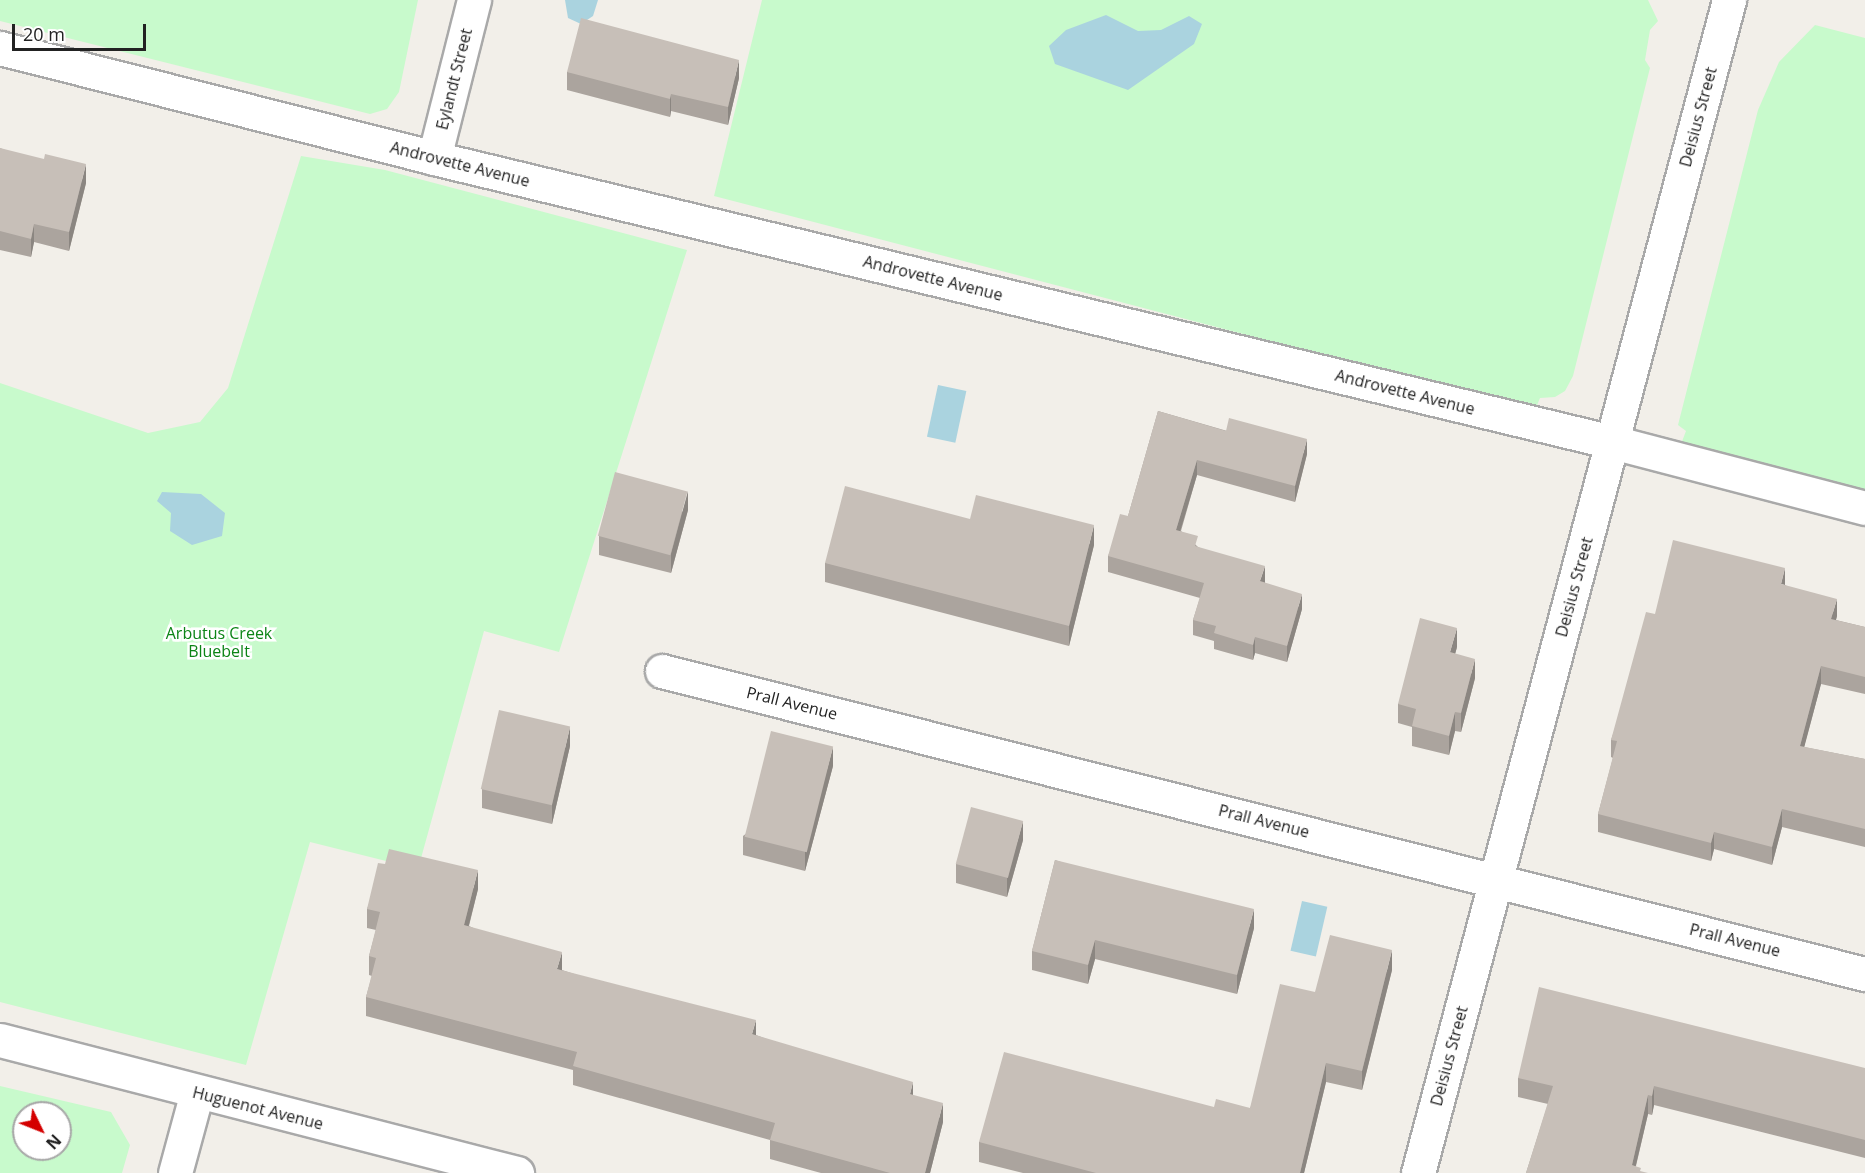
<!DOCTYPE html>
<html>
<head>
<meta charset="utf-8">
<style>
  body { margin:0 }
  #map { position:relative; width:1865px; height:1173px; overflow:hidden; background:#f2efe9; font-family:"Open Sans",sans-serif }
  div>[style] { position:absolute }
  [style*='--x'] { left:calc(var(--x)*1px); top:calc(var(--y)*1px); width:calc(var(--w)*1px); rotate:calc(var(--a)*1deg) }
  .park>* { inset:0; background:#c8facc }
  .water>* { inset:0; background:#aad3df; transform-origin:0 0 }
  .roads { filter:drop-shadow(2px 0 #a9a9a9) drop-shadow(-2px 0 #a9a9a9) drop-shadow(0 2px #a9a9a9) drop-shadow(0 -2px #a9a9a9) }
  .minor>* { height:33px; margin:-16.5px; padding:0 16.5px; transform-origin:16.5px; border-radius:16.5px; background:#fff }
  .tertiary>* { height:33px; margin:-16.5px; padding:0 16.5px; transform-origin:16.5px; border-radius:16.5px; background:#fff }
  .wall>* { inset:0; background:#aba49e }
  .shaded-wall>* { inset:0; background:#8b8681 }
  .building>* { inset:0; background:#c7bfb8; transform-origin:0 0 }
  span { translate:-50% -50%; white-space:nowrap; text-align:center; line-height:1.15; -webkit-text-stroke:5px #fff; paint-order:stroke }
  .street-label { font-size:16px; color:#222 }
  .park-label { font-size:16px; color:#0c8416 }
  .north { position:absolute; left:12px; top:1101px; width:60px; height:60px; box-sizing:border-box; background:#fff; border:2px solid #a7a7a7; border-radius:50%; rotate:133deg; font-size:16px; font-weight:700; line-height:24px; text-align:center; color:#222 }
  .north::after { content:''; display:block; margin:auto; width:21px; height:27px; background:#d40000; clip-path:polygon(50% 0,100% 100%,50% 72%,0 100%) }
  .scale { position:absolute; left:12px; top:24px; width:134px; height:27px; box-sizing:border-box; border:3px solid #222; border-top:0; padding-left:8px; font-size:18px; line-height:21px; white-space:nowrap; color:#222; -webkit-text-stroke:4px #fff; paint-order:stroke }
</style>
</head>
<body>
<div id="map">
  <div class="park">
    <i style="clip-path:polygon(0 0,418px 0,399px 92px,387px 109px,370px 114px,0 21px)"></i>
    <i style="clip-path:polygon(762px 0,1648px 0,1658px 21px,1650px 30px,1645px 60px,1650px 68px,1573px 376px,1565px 391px,1555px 397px,1540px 398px,1535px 410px,714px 196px)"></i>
    <i style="clip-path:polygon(1815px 25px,1865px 38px,1865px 492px,1681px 444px,1686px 431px,1678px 425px,1758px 110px,1779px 62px)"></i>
    <i style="clip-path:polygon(301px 156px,385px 170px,687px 250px,559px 652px,484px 631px,418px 869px,310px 842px,246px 1065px,0 1002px,0 383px,148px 433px,200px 422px,228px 388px)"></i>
    <i style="clip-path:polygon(evenodd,0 1086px,111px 1112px,130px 1145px,122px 1173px,0 1173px,0 1086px,24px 1113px,60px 1113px,60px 1149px,24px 1149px,24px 1113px)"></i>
  </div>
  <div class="water">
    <i style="clip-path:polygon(565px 0,598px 0,593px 16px,581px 24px,568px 18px)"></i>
    <i style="clip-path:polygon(1106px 15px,1138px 31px,1161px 30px,1189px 16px,1202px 24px,1194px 44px,1128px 90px,1055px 64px,1049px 46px,1066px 30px)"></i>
    <i style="left:938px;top:385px;width:29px;height:53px;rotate:12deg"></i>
    <i style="clip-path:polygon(162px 492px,201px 494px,225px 513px,222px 536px,192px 545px,170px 531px,171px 513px,157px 501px)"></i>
    <i style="left:1302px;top:901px;width:26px;height:51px;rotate:13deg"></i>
  </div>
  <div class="roads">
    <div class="minor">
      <i style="--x:0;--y:48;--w:448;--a:14.2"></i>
      <i style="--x:434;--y:158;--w:1212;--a:13.55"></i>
      <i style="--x:1612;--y:442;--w:261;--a:14.6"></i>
      <i style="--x:434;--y:158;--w:163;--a:-75.8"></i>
      <i style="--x:662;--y:671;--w:1241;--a:14.14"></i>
      <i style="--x:175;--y:1173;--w:84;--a:-74.8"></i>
      <i style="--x:1418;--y:1173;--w:1214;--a:-75.15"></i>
    </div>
    <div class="tertiary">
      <i style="--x:0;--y:1040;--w:534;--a:14.43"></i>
    </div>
  </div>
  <div class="wall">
    <i style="clip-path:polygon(567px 72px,739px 78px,728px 125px,671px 111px,670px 117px,567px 90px)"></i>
    <i style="clip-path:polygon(0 148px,86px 183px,69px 251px,34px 242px,31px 257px,0 250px)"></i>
    <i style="clip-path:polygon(1158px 411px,1307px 454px,1295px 502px,1197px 475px,1181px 531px,1198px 547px,1265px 582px,1265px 583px,1302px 609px,1287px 662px,1255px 653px,1253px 660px,1214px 649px,1214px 641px,1193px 635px,1193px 620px,1200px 598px,1108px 572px,1108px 556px,1128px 516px)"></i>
    <i style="clip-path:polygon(688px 510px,671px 573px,599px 555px,599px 536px)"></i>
    <i style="clip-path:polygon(970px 519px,1094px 545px,1069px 646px,825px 582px,825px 563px)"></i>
    <i style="clip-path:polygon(1785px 585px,1837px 616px,1836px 620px,1865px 627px,1865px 694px,1821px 684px,1804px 747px,1865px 759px,1865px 847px,1782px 827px,1772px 865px,1714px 849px,1711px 861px,1598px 832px,1598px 814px,1613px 758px,1611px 757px,1611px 740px,1655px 614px)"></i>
    <i style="clip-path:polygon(1457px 647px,1455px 654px,1475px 678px,1461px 732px,1455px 731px,1449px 755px,1412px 746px,1412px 727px,1398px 723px,1398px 704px)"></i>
    <i style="clip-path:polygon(570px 746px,552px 824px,482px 808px,482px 789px)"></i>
    <i style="clip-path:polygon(833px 766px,805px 871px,743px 855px,743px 836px)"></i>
    <i style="clip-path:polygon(1023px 840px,1007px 897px,956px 883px,956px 864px)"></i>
    <i style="clip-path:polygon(1055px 860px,1254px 928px,1237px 994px,1095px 959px,1088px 984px,1032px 970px,1032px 951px)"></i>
    <i style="clip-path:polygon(385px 864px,478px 889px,469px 926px,562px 970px,756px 1035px,913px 1095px,943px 1122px,930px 1173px,821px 1173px,770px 1159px,770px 1140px,573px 1085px,573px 1070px,366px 1016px,366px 997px,372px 976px,369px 975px,369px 956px,376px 930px,367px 928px,367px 909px)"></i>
    <i style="clip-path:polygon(1392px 970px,1362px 1090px,1326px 1082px,1304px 1173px,1023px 1173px,979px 1162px,979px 1142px,1214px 1107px,1250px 1108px,1315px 992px)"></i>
    <i style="clip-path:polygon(1865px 1068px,1865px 1158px,1654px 1105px,1652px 1115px,1648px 1114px,1636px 1166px,1526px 1173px,1548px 1104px,1518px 1097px,1518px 1078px)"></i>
  </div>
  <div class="shaded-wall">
    <i style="clip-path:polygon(739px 60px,739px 78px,728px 125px,728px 107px)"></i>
    <i style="clip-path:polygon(671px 94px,671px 111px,670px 117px,670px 99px)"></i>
    <i style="clip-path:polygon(86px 164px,86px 183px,69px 251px,69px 232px)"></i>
    <i style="clip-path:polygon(34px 224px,34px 242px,31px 257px,31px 239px)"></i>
    <i style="clip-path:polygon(1307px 439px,1307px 454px,1295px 502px,1295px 486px)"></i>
    <i style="clip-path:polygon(1197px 460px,1197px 475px,1176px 545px,1176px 530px)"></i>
    <i style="clip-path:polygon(688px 491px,688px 510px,671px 573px,671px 554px)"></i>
    <i style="clip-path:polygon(1094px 525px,1094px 545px,1069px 646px,1069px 626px)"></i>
    <i style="clip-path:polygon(1265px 566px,1265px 582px,1260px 597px,1260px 581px)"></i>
    <i style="clip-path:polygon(1785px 568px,1785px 585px,1781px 584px)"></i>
    <i style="clip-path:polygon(1302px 594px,1302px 609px,1287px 662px,1287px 646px)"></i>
    <i style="clip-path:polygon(1837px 599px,1837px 616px,1831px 637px,1831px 619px)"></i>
    <i style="clip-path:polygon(1457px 628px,1457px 647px,1450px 672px,1450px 652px)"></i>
    <i style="clip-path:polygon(1255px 637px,1255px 653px,1253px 660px,1253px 645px)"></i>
    <i style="clip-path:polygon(1475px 659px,1475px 678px,1461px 732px,1461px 713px)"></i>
    <i style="clip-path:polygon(1821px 666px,1821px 684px,1800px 763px,1800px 746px)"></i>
    <i style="clip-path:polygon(1455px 712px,1455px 731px,1449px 755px,1449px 736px)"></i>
    <i style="clip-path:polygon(570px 727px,570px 746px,552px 824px,552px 804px)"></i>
    <i style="clip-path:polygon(833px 747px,833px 766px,805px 871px,805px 852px)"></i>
    <i style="clip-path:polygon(1782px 809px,1782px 827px,1772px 865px,1772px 847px)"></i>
    <i style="clip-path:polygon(1023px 821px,1023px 840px,1007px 897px,1007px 878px)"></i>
    <i style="clip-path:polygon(1714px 832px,1714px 849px,1711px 861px,1711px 843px)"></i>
    <i style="clip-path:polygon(478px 870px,478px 889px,464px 944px,464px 925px)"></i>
    <i style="clip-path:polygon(1254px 909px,1254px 928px,1237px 994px,1237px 975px)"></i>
    <i style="clip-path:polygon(1095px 940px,1095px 959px,1088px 984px,1088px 965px)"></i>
    <i style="clip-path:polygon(1392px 950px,1392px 970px,1362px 1090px,1362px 1071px)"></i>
    <i style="clip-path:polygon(562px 952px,562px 971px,557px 969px)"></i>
    <i style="clip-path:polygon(756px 1020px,756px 1039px,752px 1034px)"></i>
    <i style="clip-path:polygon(1326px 1063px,1326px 1082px,1304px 1173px,1300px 1173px)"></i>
    <i style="clip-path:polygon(913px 1082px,913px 1101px,910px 1094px)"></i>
    <i style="clip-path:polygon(1654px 1086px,1654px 1105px,1652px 1115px,1652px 1096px)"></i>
    <i style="clip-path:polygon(1648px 1095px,1648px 1114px,1634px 1173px,1632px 1165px)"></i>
    <i style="clip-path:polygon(943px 1103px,943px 1122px,930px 1173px,925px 1173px)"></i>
  </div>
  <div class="building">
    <i style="clip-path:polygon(581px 18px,739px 60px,728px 107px,671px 94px,670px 99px,567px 72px)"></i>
    <i style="clip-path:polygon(0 148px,44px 159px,45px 154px,86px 164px,69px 232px,34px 224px,31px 239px,0 231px)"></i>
    <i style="clip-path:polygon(1158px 411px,1226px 431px,1229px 418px,1307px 439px,1295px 486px,1197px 460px,1176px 530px,1198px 536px,1195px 546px,1265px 566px,1260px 581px,1302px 594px,1287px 646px,1255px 637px,1253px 645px,1214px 633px,1216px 626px,1193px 620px,1204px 583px,1108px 556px,1120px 514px,1128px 516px)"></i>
    <i style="left:615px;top:472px;width:75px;height:66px;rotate:15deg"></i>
    <i style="clip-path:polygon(845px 486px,970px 519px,976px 495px,1094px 525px,1069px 626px,825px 563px)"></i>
    <i style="clip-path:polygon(1673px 540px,1785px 568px,1781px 584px,1837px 599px,1831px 619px,1865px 627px,1865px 677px,1821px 666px,1800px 746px,1865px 759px,1865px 829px,1782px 809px,1772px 847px,1714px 832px,1711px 843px,1598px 814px,1617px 741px,1611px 740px,1646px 612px,1655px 614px)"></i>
    <i style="clip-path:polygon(1420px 618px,1457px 628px,1450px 652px,1475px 659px,1461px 713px,1455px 712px,1449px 736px,1412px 726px,1416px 709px,1398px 704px)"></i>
    <i style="left:499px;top:710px;width:73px;height:81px;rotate:13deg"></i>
    <i style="left:771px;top:731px;width:64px;height:109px;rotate:14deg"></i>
    <i style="left:971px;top:807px;width:54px;height:59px;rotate:15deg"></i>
    <i style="clip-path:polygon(389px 849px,478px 870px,464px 925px,562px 952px,557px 969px,756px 1020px,752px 1034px,913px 1082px,910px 1094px,943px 1103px,925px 1173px,890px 1173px,770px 1140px,775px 1123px,573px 1066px,577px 1052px,366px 997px,376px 958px,369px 956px,380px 912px,367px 909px,378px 863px,385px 864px)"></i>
    <i style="clip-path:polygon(1055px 860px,1254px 909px,1237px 975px,1095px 940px,1088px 965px,1032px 951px)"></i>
    <i style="clip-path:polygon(1330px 935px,1392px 950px,1362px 1071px,1326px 1063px,1300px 1173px,1096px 1173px,979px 1142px,1004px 1052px,1214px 1107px,1216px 1099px,1250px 1108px,1280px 984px,1315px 992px)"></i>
    <i style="clip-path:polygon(1539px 987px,1865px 1068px,1865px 1140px,1654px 1086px,1652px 1096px,1648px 1095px,1632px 1165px,1641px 1168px,1640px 1171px,1648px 1173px,1526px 1173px,1553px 1086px,1518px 1078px)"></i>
  </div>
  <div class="street-label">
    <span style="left:454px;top:79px;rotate:-76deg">Eylandt Street</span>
    <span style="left:1698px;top:117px;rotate:-75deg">Deisius Street</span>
    <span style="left:460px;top:164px;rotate:14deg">Androvette Avenue</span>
    <span style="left:933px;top:278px;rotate:14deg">Androvette Avenue</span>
    <span style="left:1405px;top:392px;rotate:14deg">Androvette Avenue</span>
    <span style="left:1574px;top:587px;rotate:-75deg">Deisius Street</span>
    <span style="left:792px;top:703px;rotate:14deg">Prall Avenue</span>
    <span style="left:1264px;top:821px;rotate:14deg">Prall Avenue</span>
    <span style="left:1735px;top:940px;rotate:14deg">Prall Avenue</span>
    <span style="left:1449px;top:1056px;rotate:-75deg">Deisius Street</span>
    <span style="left:258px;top:1108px;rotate:14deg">Huguenot Avenue</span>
  </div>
  <div class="park-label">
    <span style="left:219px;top:642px">Arbutus Creek<br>Bluebelt</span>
  </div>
  <div class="north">N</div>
  <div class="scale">20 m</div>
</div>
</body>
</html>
